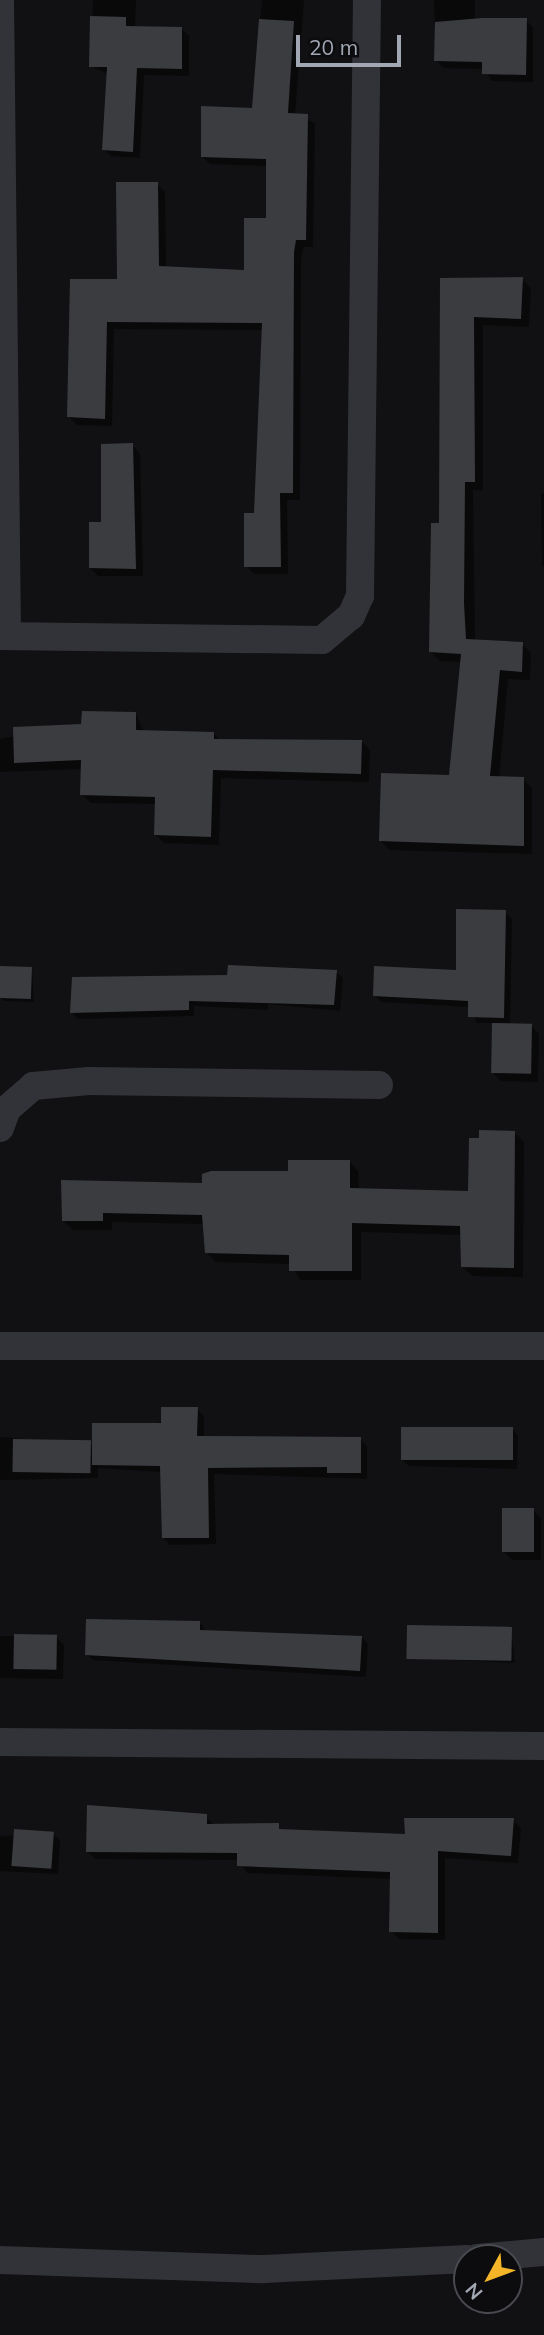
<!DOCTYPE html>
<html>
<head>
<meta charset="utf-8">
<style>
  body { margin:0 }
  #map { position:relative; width:544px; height:2335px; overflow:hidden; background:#111113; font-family:Mulish,sans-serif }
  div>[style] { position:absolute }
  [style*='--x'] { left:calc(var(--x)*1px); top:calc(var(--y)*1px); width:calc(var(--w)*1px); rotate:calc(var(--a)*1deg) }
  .shadow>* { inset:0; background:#0007 }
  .building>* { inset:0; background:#3b3c40; transform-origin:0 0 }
  .street>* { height:28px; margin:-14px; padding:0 14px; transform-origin:14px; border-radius:14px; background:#323338 }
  span { translate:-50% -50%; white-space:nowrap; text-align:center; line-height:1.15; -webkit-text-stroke:5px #0c0c0e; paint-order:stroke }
  .north { position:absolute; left:453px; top:2244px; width:70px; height:70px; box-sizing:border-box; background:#0c0c0e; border:2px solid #484a50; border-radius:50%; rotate:229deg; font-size:19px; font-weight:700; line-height:28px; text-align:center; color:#a2a7b4 }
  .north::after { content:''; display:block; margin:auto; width:24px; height:32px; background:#f4b628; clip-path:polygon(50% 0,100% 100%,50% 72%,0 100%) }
  .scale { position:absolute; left:296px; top:35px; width:105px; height:32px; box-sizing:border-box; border:4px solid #a2a7b4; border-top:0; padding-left:9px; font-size:21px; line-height:24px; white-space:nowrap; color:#a2a7b4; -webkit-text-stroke:5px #0c0c0e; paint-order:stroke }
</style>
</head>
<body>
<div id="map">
  <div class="shadow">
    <i style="clip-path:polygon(93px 0,136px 0,135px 28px,182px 29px,189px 36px,189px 76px,144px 75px,140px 158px,111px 156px,104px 149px,108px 74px,91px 66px)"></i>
    <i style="clip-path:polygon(262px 0,304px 0,295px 115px,315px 123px,313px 247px,303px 247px,301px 261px,300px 500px,287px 500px,288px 574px,254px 574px,246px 566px,256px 514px,264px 330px,114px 329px,112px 426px,77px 425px,69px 417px,157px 184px,165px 192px,166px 268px,246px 272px,268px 220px,268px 166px,210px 164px,202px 156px,253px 109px)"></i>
    <i style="clip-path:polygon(434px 0,475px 0,475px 19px,526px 20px,533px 28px,533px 82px,492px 81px,484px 69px,443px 68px,436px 60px)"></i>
    <i style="clip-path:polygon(442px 279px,522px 279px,531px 288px,529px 327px,483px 325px,483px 490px,473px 490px,475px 641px,522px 644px,531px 653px,530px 680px,508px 679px,499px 778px,523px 779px,532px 788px,532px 854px,390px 850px,381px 841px,451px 777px,462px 662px,440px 661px,431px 652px,441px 525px)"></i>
    <i style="clip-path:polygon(132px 445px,140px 453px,143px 576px,98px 576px,90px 568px)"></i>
    <i style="clip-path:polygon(541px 493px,544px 493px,544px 567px,542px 565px)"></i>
    <i style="clip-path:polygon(136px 714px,144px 732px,214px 734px,220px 741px,361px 741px,370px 750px,369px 782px,221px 778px,219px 845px,164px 843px,155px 834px,156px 804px,91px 803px,82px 794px,82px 769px,0 772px,0 739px)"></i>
    <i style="clip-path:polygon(505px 912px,512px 919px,510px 1025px,531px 1026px,539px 1034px,538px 1082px,501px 1081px,493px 1073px,494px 1023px,477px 1023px,470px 1007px,382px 1002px,375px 996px,458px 972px)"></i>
    <i style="clip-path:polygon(32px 969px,34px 1002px,4px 1001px,0 997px)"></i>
    <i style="clip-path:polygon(336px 972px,343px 978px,340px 1011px,268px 1004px,268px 1010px,194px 1006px,194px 1016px,78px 1019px,72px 1013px,229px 977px)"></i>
    <i style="clip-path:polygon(515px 1133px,524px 1142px,523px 1277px,472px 1276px,462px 1266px,462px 1235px,361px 1232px,361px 1280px,300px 1280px,291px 1264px,216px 1262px,206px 1252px,204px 1224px,112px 1222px,112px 1230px,73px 1230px,63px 1220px,204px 1185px,349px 1161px,358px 1171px,359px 1190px,470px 1193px)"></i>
    <i style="clip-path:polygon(197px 1409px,204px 1416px,204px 1438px,360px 1439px,367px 1446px,367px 1479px,214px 1474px,216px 1544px,170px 1545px,163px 1538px,162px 1472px,98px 1468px,98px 1478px,0 1480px,0 1437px,94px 1445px)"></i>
    <i style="clip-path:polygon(512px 1429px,518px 1435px,517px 1469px,409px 1466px,402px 1460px)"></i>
    <i style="clip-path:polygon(533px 1510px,541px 1518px,541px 1560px,512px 1560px,504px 1552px)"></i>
    <i style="clip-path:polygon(200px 1622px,206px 1632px,362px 1637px,368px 1644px,366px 1677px,93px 1660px,87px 1654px)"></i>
    <i style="clip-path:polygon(511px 1628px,515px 1663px,409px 1658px)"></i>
    <i style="clip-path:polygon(0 1636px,56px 1637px,64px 1645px,63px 1679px,0 1678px)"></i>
    <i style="clip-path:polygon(206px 1816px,214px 1826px,406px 1836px,513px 1820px,521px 1828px,518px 1863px,445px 1858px,445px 1940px,399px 1939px,391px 1931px,392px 1879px,247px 1873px,239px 1860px,95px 1859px,88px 1852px)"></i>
    <i style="clip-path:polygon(53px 1834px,60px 1840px,58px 1874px,0 1871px,0 1836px)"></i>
  </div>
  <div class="building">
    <i style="clip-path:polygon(90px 16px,126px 17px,126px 26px,182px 27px,182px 69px,137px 68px,133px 152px,102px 150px,107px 67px,89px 67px)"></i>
    <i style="clip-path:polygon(482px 18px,527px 18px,526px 75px,482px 74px,482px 62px,434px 61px,435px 22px)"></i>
    <i style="clip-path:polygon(259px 19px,294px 21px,288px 113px,308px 114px,306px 240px,296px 240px,294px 252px,293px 493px,280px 493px,281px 567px,244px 567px,244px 513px,254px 513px,262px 323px,107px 322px,105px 419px,67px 417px,70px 279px,117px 279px,116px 182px,158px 182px,159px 266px,244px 270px,244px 218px,266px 218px,266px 159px,201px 157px,201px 106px,252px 108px)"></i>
    <i style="clip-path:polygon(523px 277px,521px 319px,474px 317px,475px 482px,465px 482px,464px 603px,466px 639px,523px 642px,522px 672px,500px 670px,490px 776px,524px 777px,524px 846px,379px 841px,381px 773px,449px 775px,461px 654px,429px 652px,431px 523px,439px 523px,440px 278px)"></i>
    <i style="clip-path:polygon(133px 443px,136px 569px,89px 568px,89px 522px,101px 522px,101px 444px)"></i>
    <i style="clip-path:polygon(82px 711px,136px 712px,136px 730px,214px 732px,214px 739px,362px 740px,361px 774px,213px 770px,211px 837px,154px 835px,155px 797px,80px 795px,81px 760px,14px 763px,13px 727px,81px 724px)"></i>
    <i style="clip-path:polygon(456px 909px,506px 910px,504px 1018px,468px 1017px,468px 1001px,373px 996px,374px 966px,456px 970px)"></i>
    <i style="clip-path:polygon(228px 965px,337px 970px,334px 1005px,189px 1001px,189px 1010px,70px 1013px,72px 977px,227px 975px)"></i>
    <i style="left:0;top:966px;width:32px;height:32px;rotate:2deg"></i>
    <i style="left:492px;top:1023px;width:40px;height:50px;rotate:1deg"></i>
    <i style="clip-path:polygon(479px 1130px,515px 1131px,514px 1268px,461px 1267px,460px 1226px,352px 1223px,352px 1271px,289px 1271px,289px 1255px,205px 1253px,202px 1215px,103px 1213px,103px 1221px,62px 1221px,61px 1180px,202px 1183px,202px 1174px,211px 1171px,288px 1171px,288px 1160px,350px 1160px,350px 1188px,468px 1191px,469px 1138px,479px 1138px)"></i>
    <i style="clip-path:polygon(161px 1407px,198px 1407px,197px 1436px,361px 1437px,361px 1473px,327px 1473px,327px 1467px,208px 1468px,209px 1538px,162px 1538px,160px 1466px,92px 1465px,92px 1423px,161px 1423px)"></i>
    <i style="left:401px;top:1427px;width:112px;height:33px"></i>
    <i style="left:13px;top:1439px;width:78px;height:33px;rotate:1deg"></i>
    <i style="left:502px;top:1508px;width:32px;height:44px"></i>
    <i style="clip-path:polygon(86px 1619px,200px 1621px,200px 1630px,362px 1636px,360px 1671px,85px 1655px)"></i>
    <i style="left:407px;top:1625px;width:105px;height:34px;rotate:1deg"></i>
    <i style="left:14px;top:1634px;width:43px;height:35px;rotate:1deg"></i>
    <i style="clip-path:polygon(87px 1805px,207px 1814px,207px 1824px,279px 1823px,279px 1829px,405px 1834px,404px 1818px,514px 1818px,511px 1856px,438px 1851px,438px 1933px,389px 1932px,390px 1872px,237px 1866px,237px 1853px,86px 1852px)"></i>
    <i style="left:14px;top:1829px;width:40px;height:37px;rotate:4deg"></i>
  </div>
  <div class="street">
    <i style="--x:0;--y:0;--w:636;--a:89.37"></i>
    <i style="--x:0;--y:636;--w:322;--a:0.7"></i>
    <i style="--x:322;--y:640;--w:38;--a:-40"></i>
    <i style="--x:351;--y:616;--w:22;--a:-66"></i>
    <i style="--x:360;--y:596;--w:596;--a:-89.33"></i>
    <i style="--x:0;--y:1128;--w:20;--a:-70"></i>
    <i style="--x:7;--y:1109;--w:35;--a:-41"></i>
    <i style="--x:33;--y:1086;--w:56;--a:-5.1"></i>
    <i style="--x:89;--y:1081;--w:290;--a:0.8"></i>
    <i style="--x:0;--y:1346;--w:544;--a:0"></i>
    <i style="--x:0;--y:1742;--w:544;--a:0.42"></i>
    <i style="--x:477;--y:2258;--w:67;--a:-5.1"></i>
    <i style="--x:0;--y:2260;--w:264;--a:2"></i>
    <i style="--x:264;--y:2269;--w:203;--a:-2.8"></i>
  </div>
  <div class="north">N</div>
  <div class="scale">20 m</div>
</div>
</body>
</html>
